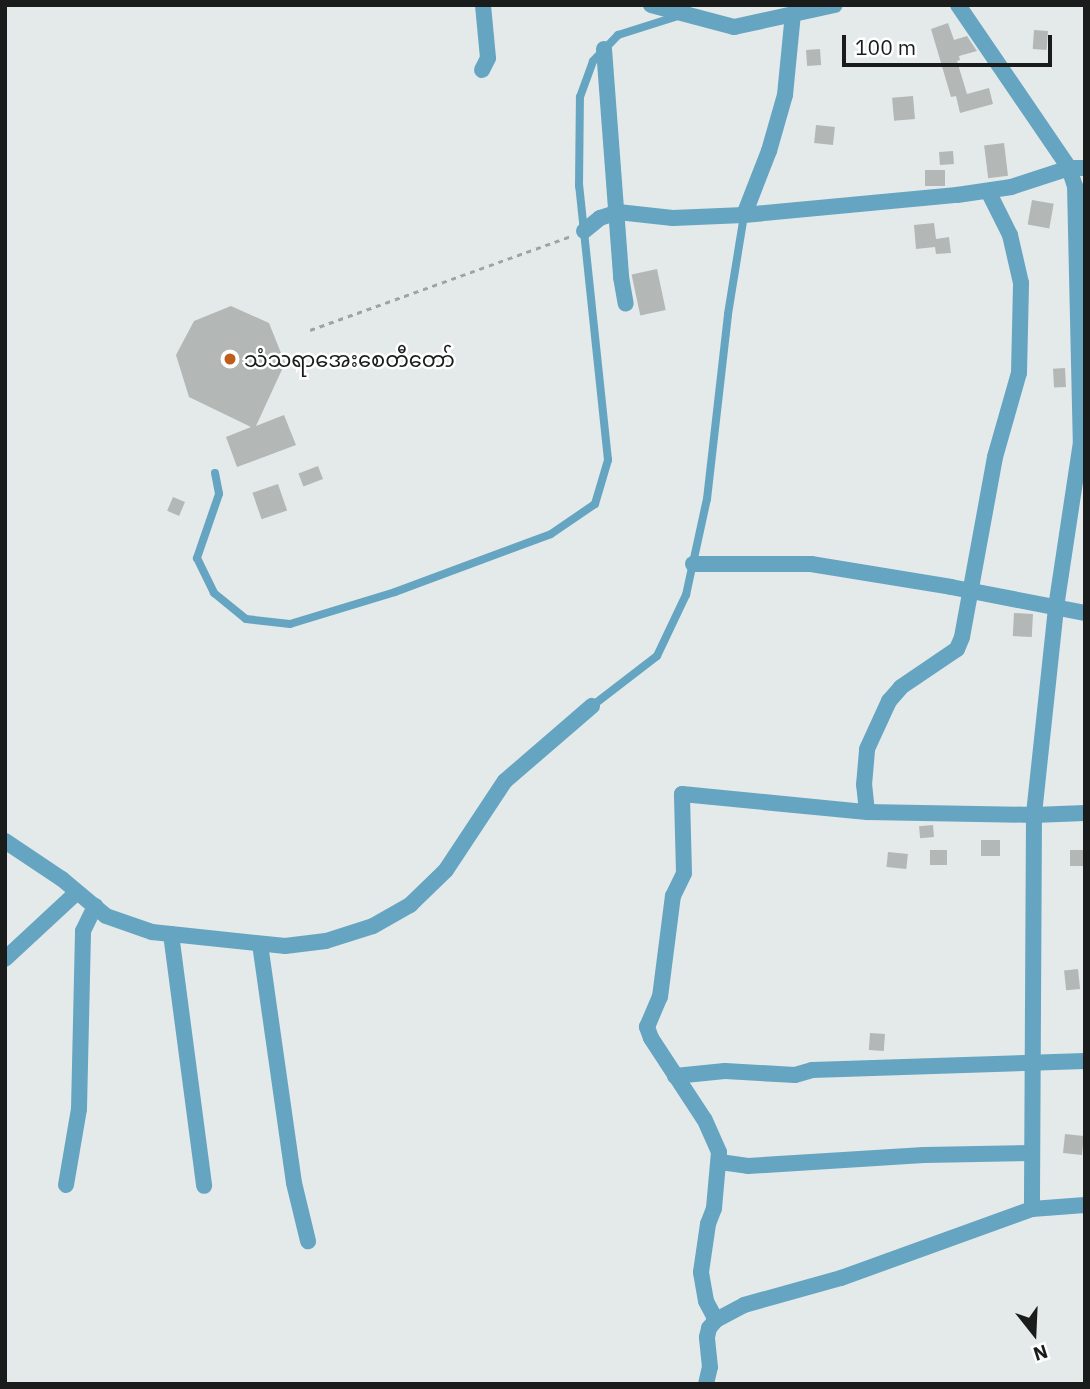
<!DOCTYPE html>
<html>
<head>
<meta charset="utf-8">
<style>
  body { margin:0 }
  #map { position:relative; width:1090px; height:1389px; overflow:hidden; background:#e4eaea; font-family:"IBM Plex Sans","Noto Sans Myanmar",sans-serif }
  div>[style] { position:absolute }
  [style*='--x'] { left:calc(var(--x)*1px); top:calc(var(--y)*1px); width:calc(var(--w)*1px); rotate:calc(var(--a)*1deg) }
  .building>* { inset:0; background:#b3b8b6; transform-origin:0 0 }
  .path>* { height:2.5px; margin-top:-1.25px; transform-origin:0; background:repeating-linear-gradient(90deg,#9fa3a3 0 5px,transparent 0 10px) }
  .lane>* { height:8px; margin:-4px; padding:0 4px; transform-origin:4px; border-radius:4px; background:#65a5c2 }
  .street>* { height:16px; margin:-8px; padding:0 8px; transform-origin:8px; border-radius:8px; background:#65a5c2 }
  .dots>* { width:19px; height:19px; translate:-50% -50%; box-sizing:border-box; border:4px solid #fff; border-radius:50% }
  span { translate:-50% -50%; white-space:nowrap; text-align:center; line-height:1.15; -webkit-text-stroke:5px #fff; paint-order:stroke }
  .poi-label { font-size:21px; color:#1a1c1c }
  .left { translate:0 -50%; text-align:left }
  .frame { position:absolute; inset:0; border:7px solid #1a1c1c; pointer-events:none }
  .north { position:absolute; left:999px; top:1298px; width:70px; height:70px; -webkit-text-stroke:5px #fff; paint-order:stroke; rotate:162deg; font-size:19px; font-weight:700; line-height:28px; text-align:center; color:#1a1c1c }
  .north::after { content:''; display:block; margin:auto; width:24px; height:32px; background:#1a1c1c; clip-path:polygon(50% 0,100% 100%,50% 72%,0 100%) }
  .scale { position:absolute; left:842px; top:35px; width:210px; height:32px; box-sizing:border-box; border:4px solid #1a1c1c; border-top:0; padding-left:9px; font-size:21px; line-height:24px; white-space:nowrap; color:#1a1c1c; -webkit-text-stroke:5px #fff; paint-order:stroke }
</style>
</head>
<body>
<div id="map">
  <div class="building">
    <i style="clip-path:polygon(948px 23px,954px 40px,967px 36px,977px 51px,959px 56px,960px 60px,957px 61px,967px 94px,989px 88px,993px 104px,960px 113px,956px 96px,951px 97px,931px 29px)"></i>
    <i style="left:1034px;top:30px;width:14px;height:19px;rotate:4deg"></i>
    <i style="left:820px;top:49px;width:16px;height:14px;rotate:86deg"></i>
    <i style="left:913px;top:96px;width:23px;height:21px;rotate:85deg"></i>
    <i style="left:816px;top:125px;width:19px;height:18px;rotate:6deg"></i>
    <i style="left:1004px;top:143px;width:33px;height:20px;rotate:83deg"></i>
    <i style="left:953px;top:151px;width:13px;height:14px;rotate:86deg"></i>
    <i style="left:925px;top:170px;width:20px;height:16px"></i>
    <i style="left:1032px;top:200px;width:22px;height:25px;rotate:10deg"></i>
    <i style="clip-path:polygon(934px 223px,936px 239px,949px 237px,951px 253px,936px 254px,935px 247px,916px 249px,914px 225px)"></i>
    <i style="left:657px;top:269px;width:42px;height:26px;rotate:78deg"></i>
    <i style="clip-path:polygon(231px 306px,269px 323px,285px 363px,256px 426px,284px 415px,296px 445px,237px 467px,226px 437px,251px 427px,189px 397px,176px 355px,194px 321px)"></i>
    <i style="left:1065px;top:368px;width:19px;height:12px;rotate:87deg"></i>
    <i style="left:318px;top:466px;width:14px;height:21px;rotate:69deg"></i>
    <i style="left:278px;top:484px;width:28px;height:27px;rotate:71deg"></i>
    <i style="left:173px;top:497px;width:13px;height:15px;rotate:23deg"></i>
    <i style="left:1014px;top:613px;width:19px;height:23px;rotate:3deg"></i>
    <i style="left:933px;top:825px;width:12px;height:14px;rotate:85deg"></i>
    <i style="left:981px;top:840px;width:19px;height:16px"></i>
    <i style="left:930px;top:850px;width:17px;height:15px"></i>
    <i style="left:1085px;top:850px;width:16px;height:15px;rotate:90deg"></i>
    <i style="left:888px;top:852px;width:20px;height:15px;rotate:6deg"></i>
    <i style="left:1078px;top:969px;width:20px;height:14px;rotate:84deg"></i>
    <i style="left:870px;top:1033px;width:15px;height:17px;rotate:4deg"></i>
    <i style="left:1065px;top:1134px;width:19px;height:19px;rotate:6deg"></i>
  </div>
  <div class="path">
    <i style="--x:310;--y:330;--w:277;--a:-19.8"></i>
  </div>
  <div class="lane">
    <i style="--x:215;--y:473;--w:21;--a:79"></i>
    <i style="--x:219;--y:494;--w:68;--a:109"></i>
    <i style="--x:197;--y:558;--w:39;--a:64"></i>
    <i style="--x:214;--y:593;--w:41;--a:39.1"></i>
    <i style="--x:246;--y:619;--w:44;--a:6.5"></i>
    <i style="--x:290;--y:624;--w:110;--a:-16.9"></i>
    <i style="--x:395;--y:592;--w:166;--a:-20.4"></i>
    <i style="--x:551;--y:534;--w:53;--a:-34.3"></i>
    <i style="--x:595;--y:504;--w:46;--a:-73.5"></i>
    <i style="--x:608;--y:460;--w:276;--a:-96"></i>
    <i style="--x:579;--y:186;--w:89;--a:-89.4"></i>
    <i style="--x:580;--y:97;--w:38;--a:-70"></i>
    <i style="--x:593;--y:61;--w:36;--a:-46"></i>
    <i style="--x:618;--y:35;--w:63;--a:-17.6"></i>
    <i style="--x:592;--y:706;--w:82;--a:-37.6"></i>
    <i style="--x:657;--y:656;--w:68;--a:-64.6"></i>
    <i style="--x:686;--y:595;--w:98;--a:-77.7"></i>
    <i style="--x:707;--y:499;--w:186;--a:-83.5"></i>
    <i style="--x:728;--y:314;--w:100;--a:-80.8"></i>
  </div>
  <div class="street">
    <i style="--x:651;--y:5;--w:86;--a:14.8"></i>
    <i style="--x:734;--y:27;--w:103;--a:-12.3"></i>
    <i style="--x:958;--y:5;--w:197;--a:55.7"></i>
    <i style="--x:1069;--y:168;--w:16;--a:0"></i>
    <i style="--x:604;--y:49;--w:229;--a:85.7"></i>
    <i style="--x:621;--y:277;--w:27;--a:80"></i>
    <i style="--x:482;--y:70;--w:13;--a:-63"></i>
    <i style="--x:488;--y:58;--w:53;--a:-95.4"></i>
    <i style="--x:744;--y:215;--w:69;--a:-68.7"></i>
    <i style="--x:769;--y:151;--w:58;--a:-74.1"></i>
    <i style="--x:785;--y:95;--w:81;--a:-84.4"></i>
    <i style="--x:584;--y:231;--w:21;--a:-39"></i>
    <i style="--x:600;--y:218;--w:19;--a:-18"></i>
    <i style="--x:618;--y:212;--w:55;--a:6.2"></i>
    <i style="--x:673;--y:218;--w:71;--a:-2.4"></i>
    <i style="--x:744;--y:215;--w:214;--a:-5.4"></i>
    <i style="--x:957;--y:195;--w:55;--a:-8.4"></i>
    <i style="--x:1011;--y:187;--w:61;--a:-18.1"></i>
    <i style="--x:1069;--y:168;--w:19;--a:72"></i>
    <i style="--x:1075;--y:186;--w:256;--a:88.7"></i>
    <i style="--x:1081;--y:442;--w:168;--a:98.6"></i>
    <i style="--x:1056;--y:608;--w:208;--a:96.1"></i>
    <i style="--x:1034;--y:815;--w:394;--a:90.3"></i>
    <i style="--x:693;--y:564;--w:118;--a:0"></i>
    <i style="--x:811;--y:564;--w:142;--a:9.3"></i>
    <i style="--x:951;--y:587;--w:136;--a:11"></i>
    <i style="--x:867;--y:812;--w:27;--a:-96"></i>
    <i style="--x:864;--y:785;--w:36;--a:-85"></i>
    <i style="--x:867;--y:749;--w:53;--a:-65.4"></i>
    <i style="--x:889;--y:701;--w:18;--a:-49"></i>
    <i style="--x:901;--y:687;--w:68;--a:-34.2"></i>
    <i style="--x:957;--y:649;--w:13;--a:-67"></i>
    <i style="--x:962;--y:637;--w:183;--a:-79.6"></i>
    <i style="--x:995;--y:457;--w:87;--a:-74.1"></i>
    <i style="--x:1019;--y:373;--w:90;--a:-88.7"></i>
    <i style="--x:1021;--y:283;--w:49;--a:-102.9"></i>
    <i style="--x:1010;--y:235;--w:49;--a:-116.6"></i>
    <i style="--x:5;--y:841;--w:69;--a:33.7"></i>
    <i style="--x:62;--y:879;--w:57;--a:40.1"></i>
    <i style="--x:106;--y:916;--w:49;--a:19.2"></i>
    <i style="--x:152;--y:932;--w:134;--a:6"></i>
    <i style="--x:285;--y:946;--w:41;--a:-7"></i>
    <i style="--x:326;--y:941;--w:49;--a:-17.7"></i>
    <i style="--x:373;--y:926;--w:43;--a:-29.6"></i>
    <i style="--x:410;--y:905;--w:50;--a:-44.2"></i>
    <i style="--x:446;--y:870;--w:107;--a:-56.5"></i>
    <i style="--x:505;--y:781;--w:115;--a:-40.8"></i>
    <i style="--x:171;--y:934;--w:254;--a:82.5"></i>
    <i style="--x:260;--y:944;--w:241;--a:81.9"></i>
    <i style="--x:294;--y:1183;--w:60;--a:76.4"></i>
    <i style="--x:5;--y:959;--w:98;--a:-42.9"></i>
    <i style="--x:675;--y:1076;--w:50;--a:-5.7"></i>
    <i style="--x:725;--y:1071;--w:70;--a:3.3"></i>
    <i style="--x:795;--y:1075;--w:18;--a:-16"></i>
    <i style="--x:812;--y:1070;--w:273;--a:-1.9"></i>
    <i style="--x:720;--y:1162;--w:28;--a:8"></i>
    <i style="--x:748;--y:1166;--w:176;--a:-3.6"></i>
    <i style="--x:924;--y:1155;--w:108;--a:-1.1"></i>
    <i style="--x:66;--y:1185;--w:77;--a:-80.3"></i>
    <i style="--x:79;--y:1109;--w:178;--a:-88.7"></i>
    <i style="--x:83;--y:931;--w:28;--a:-64"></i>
    <i style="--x:716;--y:1320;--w:21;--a:-118"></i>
    <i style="--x:706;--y:1301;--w:29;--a:-100"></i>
    <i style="--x:701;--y:1272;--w:49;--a:-81.7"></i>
    <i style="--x:708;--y:1224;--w:17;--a:-69"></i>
    <i style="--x:714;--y:1208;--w:56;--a:-84.9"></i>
    <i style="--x:719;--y:1152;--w:36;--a:-114"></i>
    <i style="--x:704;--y:1119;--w:97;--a:-123.2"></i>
    <i style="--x:651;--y:1038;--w:12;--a:-110"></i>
    <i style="--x:647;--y:1027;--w:33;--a:-67"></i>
    <i style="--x:660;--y:997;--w:102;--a:-82.7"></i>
    <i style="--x:673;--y:896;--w:25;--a:-64"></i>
    <i style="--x:684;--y:873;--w:79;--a:-91.5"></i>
    <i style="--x:682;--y:794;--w:186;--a:5.6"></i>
    <i style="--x:867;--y:812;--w:167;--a:1"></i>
    <i style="--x:1034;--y:815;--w:51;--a:-2.2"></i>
    <i style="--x:706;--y:1384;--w:17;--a:-77"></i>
    <i style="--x:710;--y:1367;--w:30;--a:-96"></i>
    <i style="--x:707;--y:1337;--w:9;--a:-77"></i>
    <i style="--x:709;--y:1328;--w:11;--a:-49"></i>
    <i style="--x:716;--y:1320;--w:32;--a:-28"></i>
    <i style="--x:744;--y:1305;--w:101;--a:-15.6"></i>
    <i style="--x:841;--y:1278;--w:203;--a:-19.9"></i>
    <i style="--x:1032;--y:1209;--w:53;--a:-4.3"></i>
  </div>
  <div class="dots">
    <i style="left:230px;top:359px;background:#bf5e1c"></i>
  </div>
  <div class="poi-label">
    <span class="left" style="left:244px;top:359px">သံသရာအေးစေတီတော်</span>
  </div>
  <div class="frame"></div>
  <div class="north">N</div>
  <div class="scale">100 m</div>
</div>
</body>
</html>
